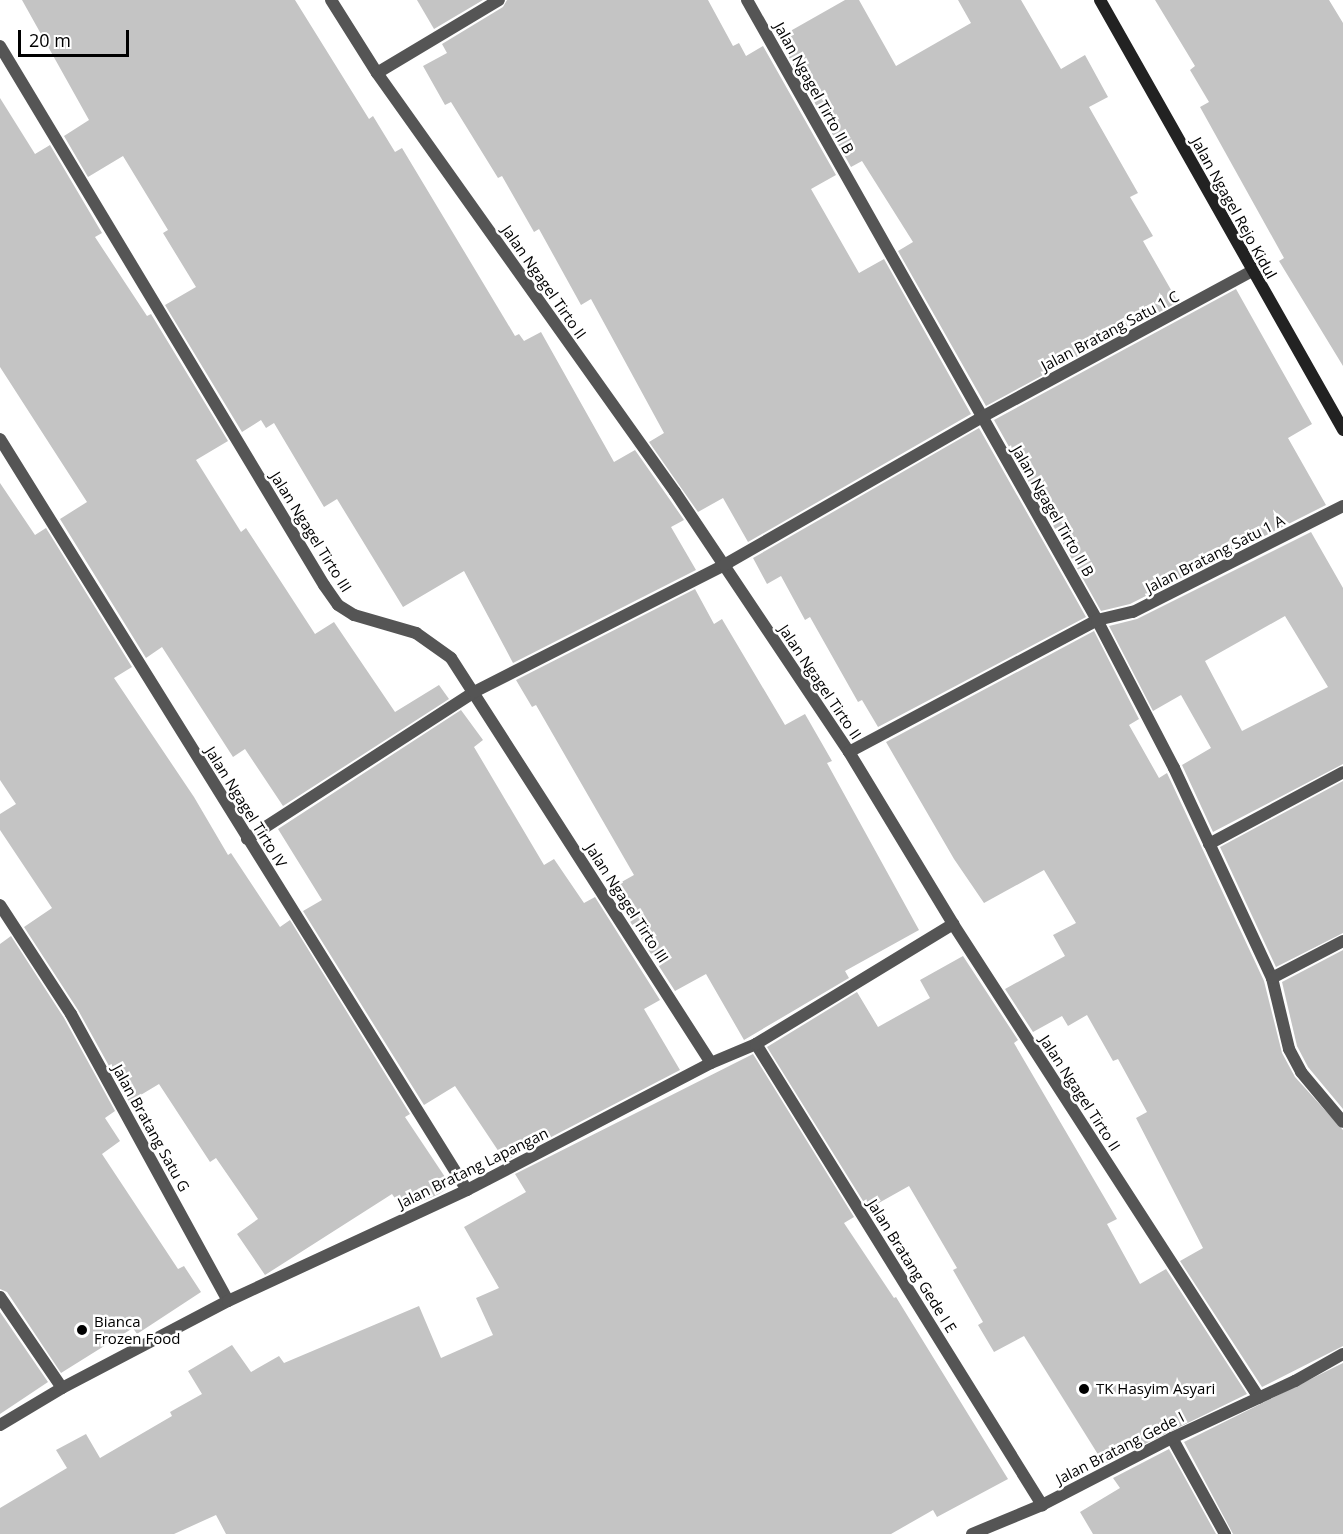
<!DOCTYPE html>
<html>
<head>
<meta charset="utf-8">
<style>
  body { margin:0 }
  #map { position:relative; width:1343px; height:1534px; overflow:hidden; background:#fff; font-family:"Open Sans",sans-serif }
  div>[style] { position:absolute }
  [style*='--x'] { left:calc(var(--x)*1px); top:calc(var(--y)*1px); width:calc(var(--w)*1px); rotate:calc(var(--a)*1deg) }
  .building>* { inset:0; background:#c4c4c4 }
  .street>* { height:12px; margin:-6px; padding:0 6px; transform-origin:6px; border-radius:6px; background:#555 }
  .secondary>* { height:12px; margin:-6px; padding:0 6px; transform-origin:6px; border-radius:6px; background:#222 }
  .dots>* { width:16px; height:16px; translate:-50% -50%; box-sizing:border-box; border:3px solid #fff; border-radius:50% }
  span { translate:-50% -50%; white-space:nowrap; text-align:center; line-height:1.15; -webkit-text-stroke:5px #fff; paint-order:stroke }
  .street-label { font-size:15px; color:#000 }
  .poi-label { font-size:15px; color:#000 }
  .left { translate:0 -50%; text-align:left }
  .scale { position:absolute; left:18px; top:30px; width:111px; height:27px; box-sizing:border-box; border:3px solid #000; border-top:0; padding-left:8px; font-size:18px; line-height:21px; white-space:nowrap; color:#000; -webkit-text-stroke:4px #fff; paint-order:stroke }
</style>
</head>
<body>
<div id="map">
  <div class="building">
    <i style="clip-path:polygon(22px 0,295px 0,369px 119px,373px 116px,395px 152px,402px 148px,515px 336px,519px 334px,524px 341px,541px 332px,614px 462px,635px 450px,668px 497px,684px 520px,671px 527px,696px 570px,513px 663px,464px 571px,403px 607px,337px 499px,324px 507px,274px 423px,266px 428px,261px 420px,242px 432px,165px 305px,196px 287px,163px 233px,168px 230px,123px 156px,88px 177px,64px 136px,89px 120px)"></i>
    <i style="clip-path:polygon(417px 0,483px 0,434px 29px)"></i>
    <i style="clip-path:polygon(507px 0,708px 0,733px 46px,739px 43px,746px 56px,763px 46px,836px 175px,811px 189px,859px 273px,884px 259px,971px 414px,748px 542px,723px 498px,698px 512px,649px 442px,664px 433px,591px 299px,581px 305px,539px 229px,534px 232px,502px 176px,498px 178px,451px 102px,445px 105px,423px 66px,447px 53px,442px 44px,503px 7px)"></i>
    <i style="clip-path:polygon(845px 0,859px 0,896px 66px,971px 23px,958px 0,1021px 0,1061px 69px,1085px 55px,1108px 97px,1089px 107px,1138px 193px,1130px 197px,1153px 236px,1143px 241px,1178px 302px,986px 406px,898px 251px,913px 242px,862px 161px,851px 167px,778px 38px)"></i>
    <i style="clip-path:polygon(1155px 0,1329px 0,1343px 23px,1343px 366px,1279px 261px,1284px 258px,1200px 107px,1209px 102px,1190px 70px,1195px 66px)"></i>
    <i style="clip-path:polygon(0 98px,35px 154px,50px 145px,102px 233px,95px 237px,147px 316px,151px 314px,228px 441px,196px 460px,241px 532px,246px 528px,315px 634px,334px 622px,395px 712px,439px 685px,449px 699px,283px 806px,245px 749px,233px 757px,162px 647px,146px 658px,60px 519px,87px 502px,0 367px)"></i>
    <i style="clip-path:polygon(1236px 289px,1312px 424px,1288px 438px,1326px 505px,1130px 604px,1101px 611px,994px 420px)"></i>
    <i style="clip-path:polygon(979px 428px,1086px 617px,878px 727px,862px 700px,858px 702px,810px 617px,805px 620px,781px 576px,767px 584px,753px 558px)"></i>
    <i style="clip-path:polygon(0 483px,35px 535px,46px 528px,132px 667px,114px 678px,194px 797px,228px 855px,231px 853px,280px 927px,290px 920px,410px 1114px,405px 1117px,451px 1186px,439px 1194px,403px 1210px,392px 1194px,265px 1275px,237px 1234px,258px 1219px,216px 1158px,210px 1162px,159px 1084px,129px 1102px,78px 1010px,24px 927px,52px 908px,0 830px,0 814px,16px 804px,0 780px)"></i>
    <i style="clip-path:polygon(evenodd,1311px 532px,1343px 588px,1343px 764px,1213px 832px,1182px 765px,1211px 748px,1181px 695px,1153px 711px,1109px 626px,1137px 619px,1311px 532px,1285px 616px,1328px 687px,1242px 731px,1205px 661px,1285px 616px)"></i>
    <i style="clip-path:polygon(695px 589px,714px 624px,722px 619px,785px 725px,805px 714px,832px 761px,827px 763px,919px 930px,845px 971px,849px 978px,744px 1040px,706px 974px,675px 991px,609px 889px,634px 875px,536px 705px,532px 707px,516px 680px)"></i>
    <i style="clip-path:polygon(1094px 631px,1139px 719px,1129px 725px,1159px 778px,1167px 773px,1264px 981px,1282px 1053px,1295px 1077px,1343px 1130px,1343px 1346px,1262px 1387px,1180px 1261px,1203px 1248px,1136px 1118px,1147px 1112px,1118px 1059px,1113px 1061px,1087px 1015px,1068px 1026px,1062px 1016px,1033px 1032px,1005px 989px,1065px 956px,1053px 935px,1076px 923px,1044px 870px,984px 903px,954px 859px,886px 742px)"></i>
    <i style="clip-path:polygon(461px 710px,483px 740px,474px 747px,544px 865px,554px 859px,584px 903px,595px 897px,660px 1000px,644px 1009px,680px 1070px,505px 1161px,455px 1086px,424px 1105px,303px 911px,322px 900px,278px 829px)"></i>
    <i style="clip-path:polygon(1343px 781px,1343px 933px,1276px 967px,1220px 847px)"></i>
    <i style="clip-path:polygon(11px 936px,64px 1018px,115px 1111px,105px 1118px,120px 1141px,102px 1154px,178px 1269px,184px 1266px,201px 1292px,137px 1334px,133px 1328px,61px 1373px,7px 1292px,0 1289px,0 944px)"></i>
    <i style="clip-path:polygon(1343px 950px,1343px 1109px,1308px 1067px,1297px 1046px,1282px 982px)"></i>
    <i style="clip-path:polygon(963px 956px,1018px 1040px,1014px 1043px,1117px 1219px,1107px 1224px,1140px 1284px,1166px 1269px,1247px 1394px,1104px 1464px,1024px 1336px,994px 1352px,978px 1325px,983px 1322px,953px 1270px,957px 1268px,909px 1186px,868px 1209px,767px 1047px,857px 992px,878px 1027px,930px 998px,920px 980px)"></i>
    <i style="clip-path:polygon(753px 1054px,854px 1217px,844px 1223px,894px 1298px,896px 1297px,1008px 1479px,937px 1517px,933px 1510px,891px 1534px,226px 1534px,216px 1515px,174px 1534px,0 1534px,0 1508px,67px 1468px,56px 1450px,86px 1434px,100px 1458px,172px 1416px,170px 1412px,202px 1394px,188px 1371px,232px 1345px,251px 1372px,279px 1356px,284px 1363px,419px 1306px,441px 1358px,493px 1335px,476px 1298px,499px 1288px,464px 1227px,526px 1192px,515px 1174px)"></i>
    <i style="clip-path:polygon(0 1312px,48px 1382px,0 1414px)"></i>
    <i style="clip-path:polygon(1343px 1363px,1343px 1534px,1233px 1534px,1184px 1442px)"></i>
    <i style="clip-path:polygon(1169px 1449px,1216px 1534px,1093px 1534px,1080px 1512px,1120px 1488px,1113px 1478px)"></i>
  </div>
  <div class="street">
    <i style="--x:331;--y:0;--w:86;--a:57.8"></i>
    <i style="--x:377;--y:73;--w:514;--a:54.58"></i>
    <i style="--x:675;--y:492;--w:313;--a:56.2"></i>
    <i style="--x:849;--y:752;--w:201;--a:58.8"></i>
    <i style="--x:953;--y:924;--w:564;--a:57.15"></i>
    <i style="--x:747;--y:0;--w:712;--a:60.55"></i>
    <i style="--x:1097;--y:620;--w:167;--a:62.5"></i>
    <i style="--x:1174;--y:768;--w:232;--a:65"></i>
    <i style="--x:1272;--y:978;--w:73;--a:76.5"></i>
    <i style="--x:1289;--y:1049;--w:26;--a:62"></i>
    <i style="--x:1301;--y:1072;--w:65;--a:50"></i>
    <i style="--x:0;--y:46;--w:629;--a:58.99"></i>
    <i style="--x:324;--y:585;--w:24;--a:55"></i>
    <i style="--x:338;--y:605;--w:19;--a:32"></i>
    <i style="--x:354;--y:615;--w:65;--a:16.2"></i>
    <i style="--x:416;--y:633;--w:43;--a:35.5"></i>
    <i style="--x:451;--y:658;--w:481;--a:57.3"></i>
    <i style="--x:377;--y:73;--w:142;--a:-30.9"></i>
    <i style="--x:0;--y:439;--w:884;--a:58.13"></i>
    <i style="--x:849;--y:752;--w:281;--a:-28"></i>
    <i style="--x:1097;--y:620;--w:37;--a:-13"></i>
    <i style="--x:1133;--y:612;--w:235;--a:-26.8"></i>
    <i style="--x:247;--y:839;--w:270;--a:-32.9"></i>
    <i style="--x:474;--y:692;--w:280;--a:-26.9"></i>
    <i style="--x:724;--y:565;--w:297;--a:-29.8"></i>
    <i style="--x:982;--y:417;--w:307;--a:-28.4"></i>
    <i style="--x:1209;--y:844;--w:152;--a:-28.2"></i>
    <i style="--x:0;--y:905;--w:130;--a:56.9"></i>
    <i style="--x:71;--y:1014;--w:327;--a:61.3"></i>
    <i style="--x:1272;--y:978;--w:80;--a:-27.5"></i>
    <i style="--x:756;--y:1044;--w:543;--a:58.18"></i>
    <i style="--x:0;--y:1297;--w:110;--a:55.7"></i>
    <i style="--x:0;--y:1425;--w:72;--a:-30.8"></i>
    <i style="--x:62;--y:1388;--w:187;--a:-27.7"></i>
    <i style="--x:228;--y:1301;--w:264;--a:-24.9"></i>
    <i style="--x:467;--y:1190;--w:275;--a:-27.5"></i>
    <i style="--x:711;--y:1063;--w:49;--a:-22.9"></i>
    <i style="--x:756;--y:1044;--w:231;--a:-31.3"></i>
    <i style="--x:1172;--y:1438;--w:110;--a:61.1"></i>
    <i style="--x:972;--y:1534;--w:76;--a:-22.5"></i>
    <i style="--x:1042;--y:1505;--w:146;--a:-27.3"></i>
    <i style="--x:1172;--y:1438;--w:136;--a:-24.9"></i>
    <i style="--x:1295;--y:1381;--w:55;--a:-29.4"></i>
  </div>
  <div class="secondary">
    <i style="--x:1100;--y:0;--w:494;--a:60.5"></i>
  </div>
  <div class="dots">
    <i style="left:82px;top:1330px;background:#000"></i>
    <i style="left:1084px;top:1389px;background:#000"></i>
  </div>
  <div class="street-label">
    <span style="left:814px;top:88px;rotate:61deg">Jalan Ngagel Tirto II B</span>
    <span style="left:1234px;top:208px;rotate:61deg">Jalan Ngagel Rejo Kidul</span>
    <span style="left:544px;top:282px;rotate:55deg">Jalan Ngagel Tirto II</span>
    <span style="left:1110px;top:331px;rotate:-28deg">Jalan Bratang Satu 1 C</span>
    <span style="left:1053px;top:511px;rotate:60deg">Jalan Ngagel Tirto II B</span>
    <span style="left:311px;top:532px;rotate:58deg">Jalan Ngagel Tirto III</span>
    <span style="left:1215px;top:554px;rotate:-27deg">Jalan Bratang Satu 1 A</span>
    <span style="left:820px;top:682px;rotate:56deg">Jalan Ngagel Tirto II</span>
    <span style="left:246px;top:807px;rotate:58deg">Jalan Ngagel Tirto IV</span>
    <span style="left:627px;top:903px;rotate:57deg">Jalan Ngagel Tirto III</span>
    <span style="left:1080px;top:1093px;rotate:57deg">Jalan Ngagel Tirto II</span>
    <span style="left:151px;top:1128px;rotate:61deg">Jalan Bratang Satu G</span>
    <span style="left:473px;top:1168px;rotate:-26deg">Jalan Bratang Lapangan</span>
    <span style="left:912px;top:1266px;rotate:58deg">Jalan Bratang Gede I E</span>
    <span style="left:1120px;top:1448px;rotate:-27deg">Jalan Bratang Gede I</span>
  </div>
  <div class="poi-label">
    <span class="left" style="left:94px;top:1330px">Bianca<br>Frozen Food</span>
    <span class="left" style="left:1096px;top:1389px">TK Hasyim Asyari</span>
  </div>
  <div class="scale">20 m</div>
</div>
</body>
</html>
